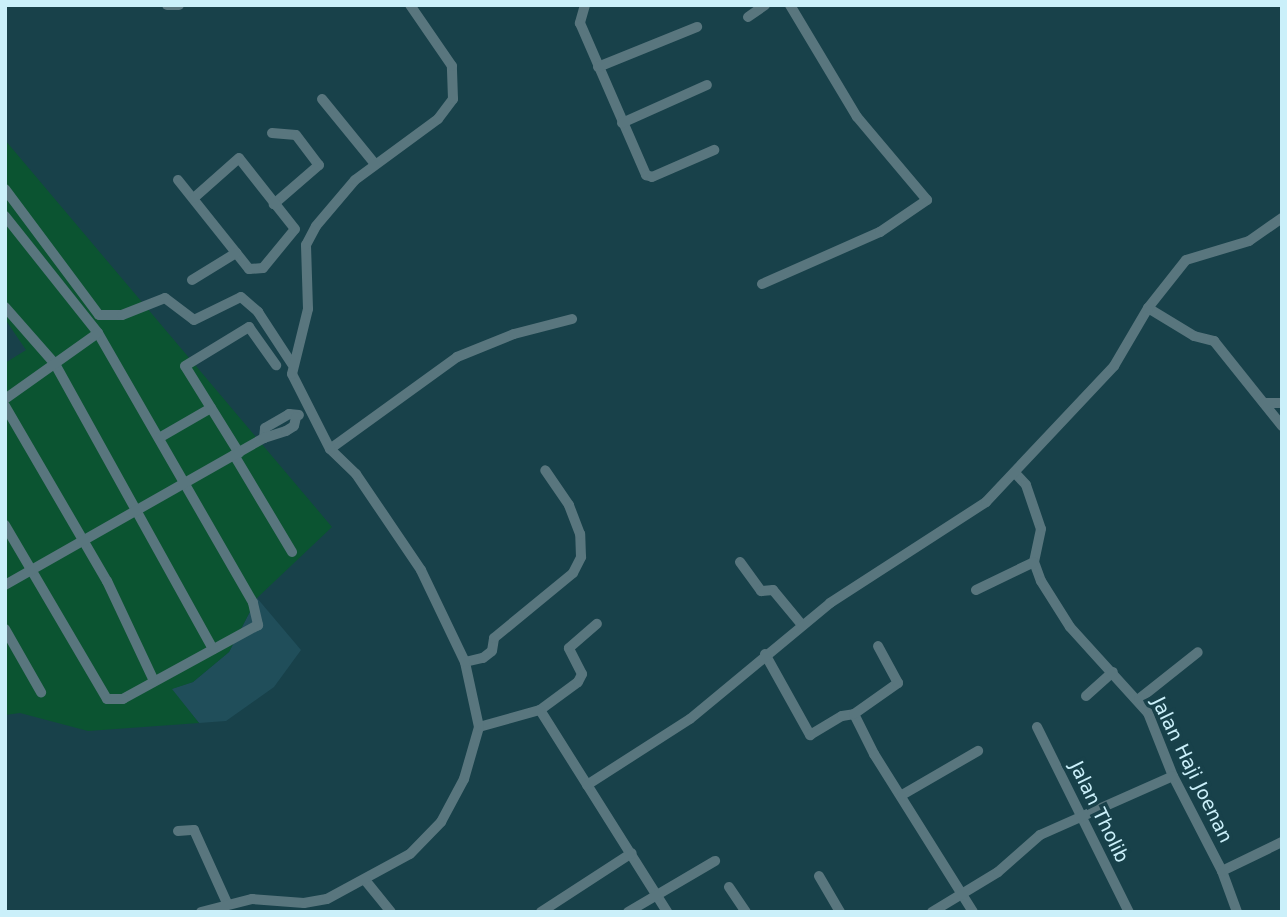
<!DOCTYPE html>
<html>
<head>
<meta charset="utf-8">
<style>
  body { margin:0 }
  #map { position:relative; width:1287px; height:917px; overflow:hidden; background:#18414a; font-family:"DejaVu Sans",sans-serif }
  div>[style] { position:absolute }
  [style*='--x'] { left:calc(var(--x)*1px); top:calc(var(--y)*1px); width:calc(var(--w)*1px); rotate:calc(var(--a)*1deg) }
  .built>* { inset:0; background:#204e5a }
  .green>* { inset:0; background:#0b5431 }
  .street>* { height:10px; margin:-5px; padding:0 5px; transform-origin:5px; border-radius:5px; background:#59767e }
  span { translate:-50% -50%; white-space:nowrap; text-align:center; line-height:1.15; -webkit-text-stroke:7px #18414a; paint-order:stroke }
  .street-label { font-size:19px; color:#cbf0fa }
  .frame { position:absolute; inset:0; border:7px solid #cbf0fa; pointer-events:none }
</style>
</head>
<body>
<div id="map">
  <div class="built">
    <i style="clip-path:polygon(257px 598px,301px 650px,274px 687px,226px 721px,199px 723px,171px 689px,193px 682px,229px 652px)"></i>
  </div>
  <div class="green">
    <i style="clip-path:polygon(5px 140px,332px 527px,257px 598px,229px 652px,193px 682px,172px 689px,199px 723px,88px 731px,20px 713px,5px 715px,5px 363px,26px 350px,5px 319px)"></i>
  </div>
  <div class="street">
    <i style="--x:167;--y:5;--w:12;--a:0"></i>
    <i style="--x:585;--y:5;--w:19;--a:106"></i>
    <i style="--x:580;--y:23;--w:166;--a:66.5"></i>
    <i style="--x:646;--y:175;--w:6;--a:18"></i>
    <i style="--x:652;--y:177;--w:68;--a:-23.5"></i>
    <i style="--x:748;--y:17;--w:21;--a:-35"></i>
    <i style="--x:598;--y:67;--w:107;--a:-22"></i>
    <i style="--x:322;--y:99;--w:84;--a:50.8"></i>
    <i style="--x:622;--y:123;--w:93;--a:-24.1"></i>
    <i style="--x:272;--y:133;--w:24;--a:5"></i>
    <i style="--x:296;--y:135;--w:38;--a:53"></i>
    <i style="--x:319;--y:165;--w:60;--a:139.1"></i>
    <i style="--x:178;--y:180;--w:114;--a:51.4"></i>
    <i style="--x:249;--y:269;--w:14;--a:-4"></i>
    <i style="--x:263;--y:268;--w:50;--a:-50.6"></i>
    <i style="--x:295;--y:229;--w:90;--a:-128.3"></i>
    <i style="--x:239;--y:158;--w:60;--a:138.4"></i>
    <i style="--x:5;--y:189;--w:157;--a:53.3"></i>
    <i style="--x:99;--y:315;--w:23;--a:0"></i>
    <i style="--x:122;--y:315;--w:46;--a:-21.6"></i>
    <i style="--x:165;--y:298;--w:36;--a:37"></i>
    <i style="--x:194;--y:320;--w:52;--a:-26.1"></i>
    <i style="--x:241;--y:297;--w:23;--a:41"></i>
    <i style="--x:258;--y:312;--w:62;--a:56.8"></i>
    <i style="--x:5;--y:216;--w:149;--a:51.5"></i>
    <i style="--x:98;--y:333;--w:311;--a:60.1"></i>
    <i style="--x:253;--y:603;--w:23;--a:77"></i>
    <i style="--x:258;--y:625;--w:154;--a:151.3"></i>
    <i style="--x:123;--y:699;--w:16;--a:180"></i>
    <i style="--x:107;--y:699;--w:202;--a:-120.4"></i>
    <i style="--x:192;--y:280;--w:52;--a:-31.5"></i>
    <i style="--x:762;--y:284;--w:129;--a:-23.8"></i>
    <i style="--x:880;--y:232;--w:57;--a:-34.2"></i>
    <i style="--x:927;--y:200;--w:109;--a:-130.1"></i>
    <i style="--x:857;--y:117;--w:131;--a:-120.9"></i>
    <i style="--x:5;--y:307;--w:76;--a:48.7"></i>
    <i style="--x:55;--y:364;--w:326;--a:61"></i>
    <i style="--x:1148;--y:308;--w:54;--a:31.3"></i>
    <i style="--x:1194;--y:336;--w:21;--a:14"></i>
    <i style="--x:1214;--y:341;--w:109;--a:51.3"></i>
    <i style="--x:5;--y:399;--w:114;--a:-35.4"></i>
    <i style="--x:1264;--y:403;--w:18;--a:0"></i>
    <i style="--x:5;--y:406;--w:203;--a:59.8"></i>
    <i style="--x:107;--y:581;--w:110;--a:64.8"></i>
    <i style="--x:159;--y:438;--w:60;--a:-30"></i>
    <i style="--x:264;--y:438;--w:10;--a:-84"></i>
    <i style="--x:265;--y:428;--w:28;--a:-30"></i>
    <i style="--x:289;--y:414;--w:10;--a:6"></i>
    <i style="--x:330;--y:449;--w:157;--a:-35.9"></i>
    <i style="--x:457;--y:357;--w:61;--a:-22"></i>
    <i style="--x:514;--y:334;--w:60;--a:-14.5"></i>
    <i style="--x:239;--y:453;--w:102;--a:-121.8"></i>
    <i style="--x:185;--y:366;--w:75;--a:-31.4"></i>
    <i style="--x:249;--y:327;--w:47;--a:54.6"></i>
    <i style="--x:234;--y:455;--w:113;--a:59.1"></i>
    <i style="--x:1015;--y:473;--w:16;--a:47"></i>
    <i style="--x:1026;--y:485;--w:46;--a:71.2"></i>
    <i style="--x:1041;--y:529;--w:34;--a:102"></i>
    <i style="--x:1034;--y:562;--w:20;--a:70"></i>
    <i style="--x:1041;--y:581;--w:54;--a:57.8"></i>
    <i style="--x:1070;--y:627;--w:116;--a:47.8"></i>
    <i style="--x:1148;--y:713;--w:68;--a:68.4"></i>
    <i style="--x:1173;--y:776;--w:107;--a:62.7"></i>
    <i style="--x:1222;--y:871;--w:44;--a:69.9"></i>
    <i style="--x:740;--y:562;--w:36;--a:54"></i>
    <i style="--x:761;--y:591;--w:12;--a:-5"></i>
    <i style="--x:773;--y:590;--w:45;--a:50.4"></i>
    <i style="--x:5;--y:585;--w:298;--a:-29.6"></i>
    <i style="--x:264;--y:438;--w:23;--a:-18"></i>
    <i style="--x:286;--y:431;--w:9;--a:-32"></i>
    <i style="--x:294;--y:426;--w:9;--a:-77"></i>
    <i style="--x:976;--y:590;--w:64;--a:-25.8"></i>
    <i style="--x:5;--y:629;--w:73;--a:60.3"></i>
    <i style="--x:765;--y:654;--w:93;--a:60.9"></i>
    <i style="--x:810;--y:735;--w:37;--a:-31"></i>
    <i style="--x:842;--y:716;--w:12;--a:-9"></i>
    <i style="--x:854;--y:714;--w:45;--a:63.4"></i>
    <i style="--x:874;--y:754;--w:186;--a:57.9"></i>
    <i style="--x:465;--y:662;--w:18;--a:-13"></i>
    <i style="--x:483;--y:658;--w:11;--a:-38"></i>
    <i style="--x:492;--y:651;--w:13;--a:-81"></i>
    <i style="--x:494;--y:638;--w:102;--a:-39.4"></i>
    <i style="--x:573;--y:573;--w:18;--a:-63"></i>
    <i style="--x:581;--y:557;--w:23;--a:-92"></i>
    <i style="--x:580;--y:534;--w:31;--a:-111"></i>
    <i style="--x:569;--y:505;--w:42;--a:-124.4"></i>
    <i style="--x:1086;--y:696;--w:36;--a:-42"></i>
    <i style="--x:1139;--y:699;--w:75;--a:-38.5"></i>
    <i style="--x:540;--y:710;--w:47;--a:-36.4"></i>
    <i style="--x:578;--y:682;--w:9;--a:-63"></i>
    <i style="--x:582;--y:674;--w:29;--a:-117"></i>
    <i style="--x:569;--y:648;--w:37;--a:-41"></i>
    <i style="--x:854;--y:714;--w:54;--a:-35.2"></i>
    <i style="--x:898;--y:683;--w:42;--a:-118.4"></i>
    <i style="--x:479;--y:727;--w:63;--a:-15.6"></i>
    <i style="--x:540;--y:710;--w:239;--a:57.8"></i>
    <i style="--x:1037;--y:727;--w:207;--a:63.6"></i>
    <i style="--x:587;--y:785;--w:122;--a:-32.7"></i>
    <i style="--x:690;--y:719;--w:182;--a:-39.6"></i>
    <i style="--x:830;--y:603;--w:186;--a:-32.9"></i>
    <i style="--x:986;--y:502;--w:187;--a:-46.7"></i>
    <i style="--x:1114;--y:366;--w:67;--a:-59.6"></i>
    <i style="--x:1148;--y:308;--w:61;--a:-51.6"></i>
    <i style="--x:1186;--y:260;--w:66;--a:-16.8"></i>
    <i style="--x:1249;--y:241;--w:40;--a:-34.9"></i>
    <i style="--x:902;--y:795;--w:88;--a:-30.1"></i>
    <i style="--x:178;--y:831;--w:16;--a:-4"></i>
    <i style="--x:194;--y:830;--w:80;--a:65.7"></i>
    <i style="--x:1222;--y:871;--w:67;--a:-25.8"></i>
    <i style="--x:819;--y:876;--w:42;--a:59.7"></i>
    <i style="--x:365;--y:880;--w:41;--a:50.9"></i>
    <i style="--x:729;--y:887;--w:30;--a:56"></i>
    <i style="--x:201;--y:912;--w:53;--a:-14.3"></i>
    <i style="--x:252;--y:899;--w:52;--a:4.4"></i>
    <i style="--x:304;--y:903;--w:23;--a:-10"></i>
    <i style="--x:327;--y:899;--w:94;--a:-28.5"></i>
    <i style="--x:410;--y:854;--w:45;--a:-45.9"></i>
    <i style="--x:441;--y:822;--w:49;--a:-61.9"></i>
    <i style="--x:464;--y:779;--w:54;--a:-73.9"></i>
    <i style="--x:479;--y:727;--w:66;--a:-102.2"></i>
    <i style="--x:465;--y:662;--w:102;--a:-115.6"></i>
    <i style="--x:421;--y:570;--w:116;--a:-124.1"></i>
    <i style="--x:356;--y:474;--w:36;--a:-136"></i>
    <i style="--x:330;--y:449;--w:84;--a:-116.9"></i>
    <i style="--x:292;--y:374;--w:67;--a:-76.2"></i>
    <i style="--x:308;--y:309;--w:64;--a:-91.8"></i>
    <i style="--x:306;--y:245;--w:21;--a:-62"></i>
    <i style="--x:316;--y:226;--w:60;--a:-49.7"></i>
    <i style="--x:355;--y:180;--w:103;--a:-36.3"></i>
    <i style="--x:438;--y:119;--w:25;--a:-53"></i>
    <i style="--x:453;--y:99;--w:33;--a:-92"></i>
    <i style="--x:452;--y:66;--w:74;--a:-124.5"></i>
    <i style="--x:541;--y:912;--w:108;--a:-33"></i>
    <i style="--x:628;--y:912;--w:101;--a:-30.4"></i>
    <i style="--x:932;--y:912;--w:77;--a:-31.2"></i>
    <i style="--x:998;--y:872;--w:56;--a:-41.4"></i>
    <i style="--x:1040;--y:835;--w:145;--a:-23.9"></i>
  </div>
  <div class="street-label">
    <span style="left:1192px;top:770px;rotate:64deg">Jalan Haji Joenan</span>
    <span style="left:1099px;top:812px;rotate:64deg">Jalan Tholib</span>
  </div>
  <div class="frame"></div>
</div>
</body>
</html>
